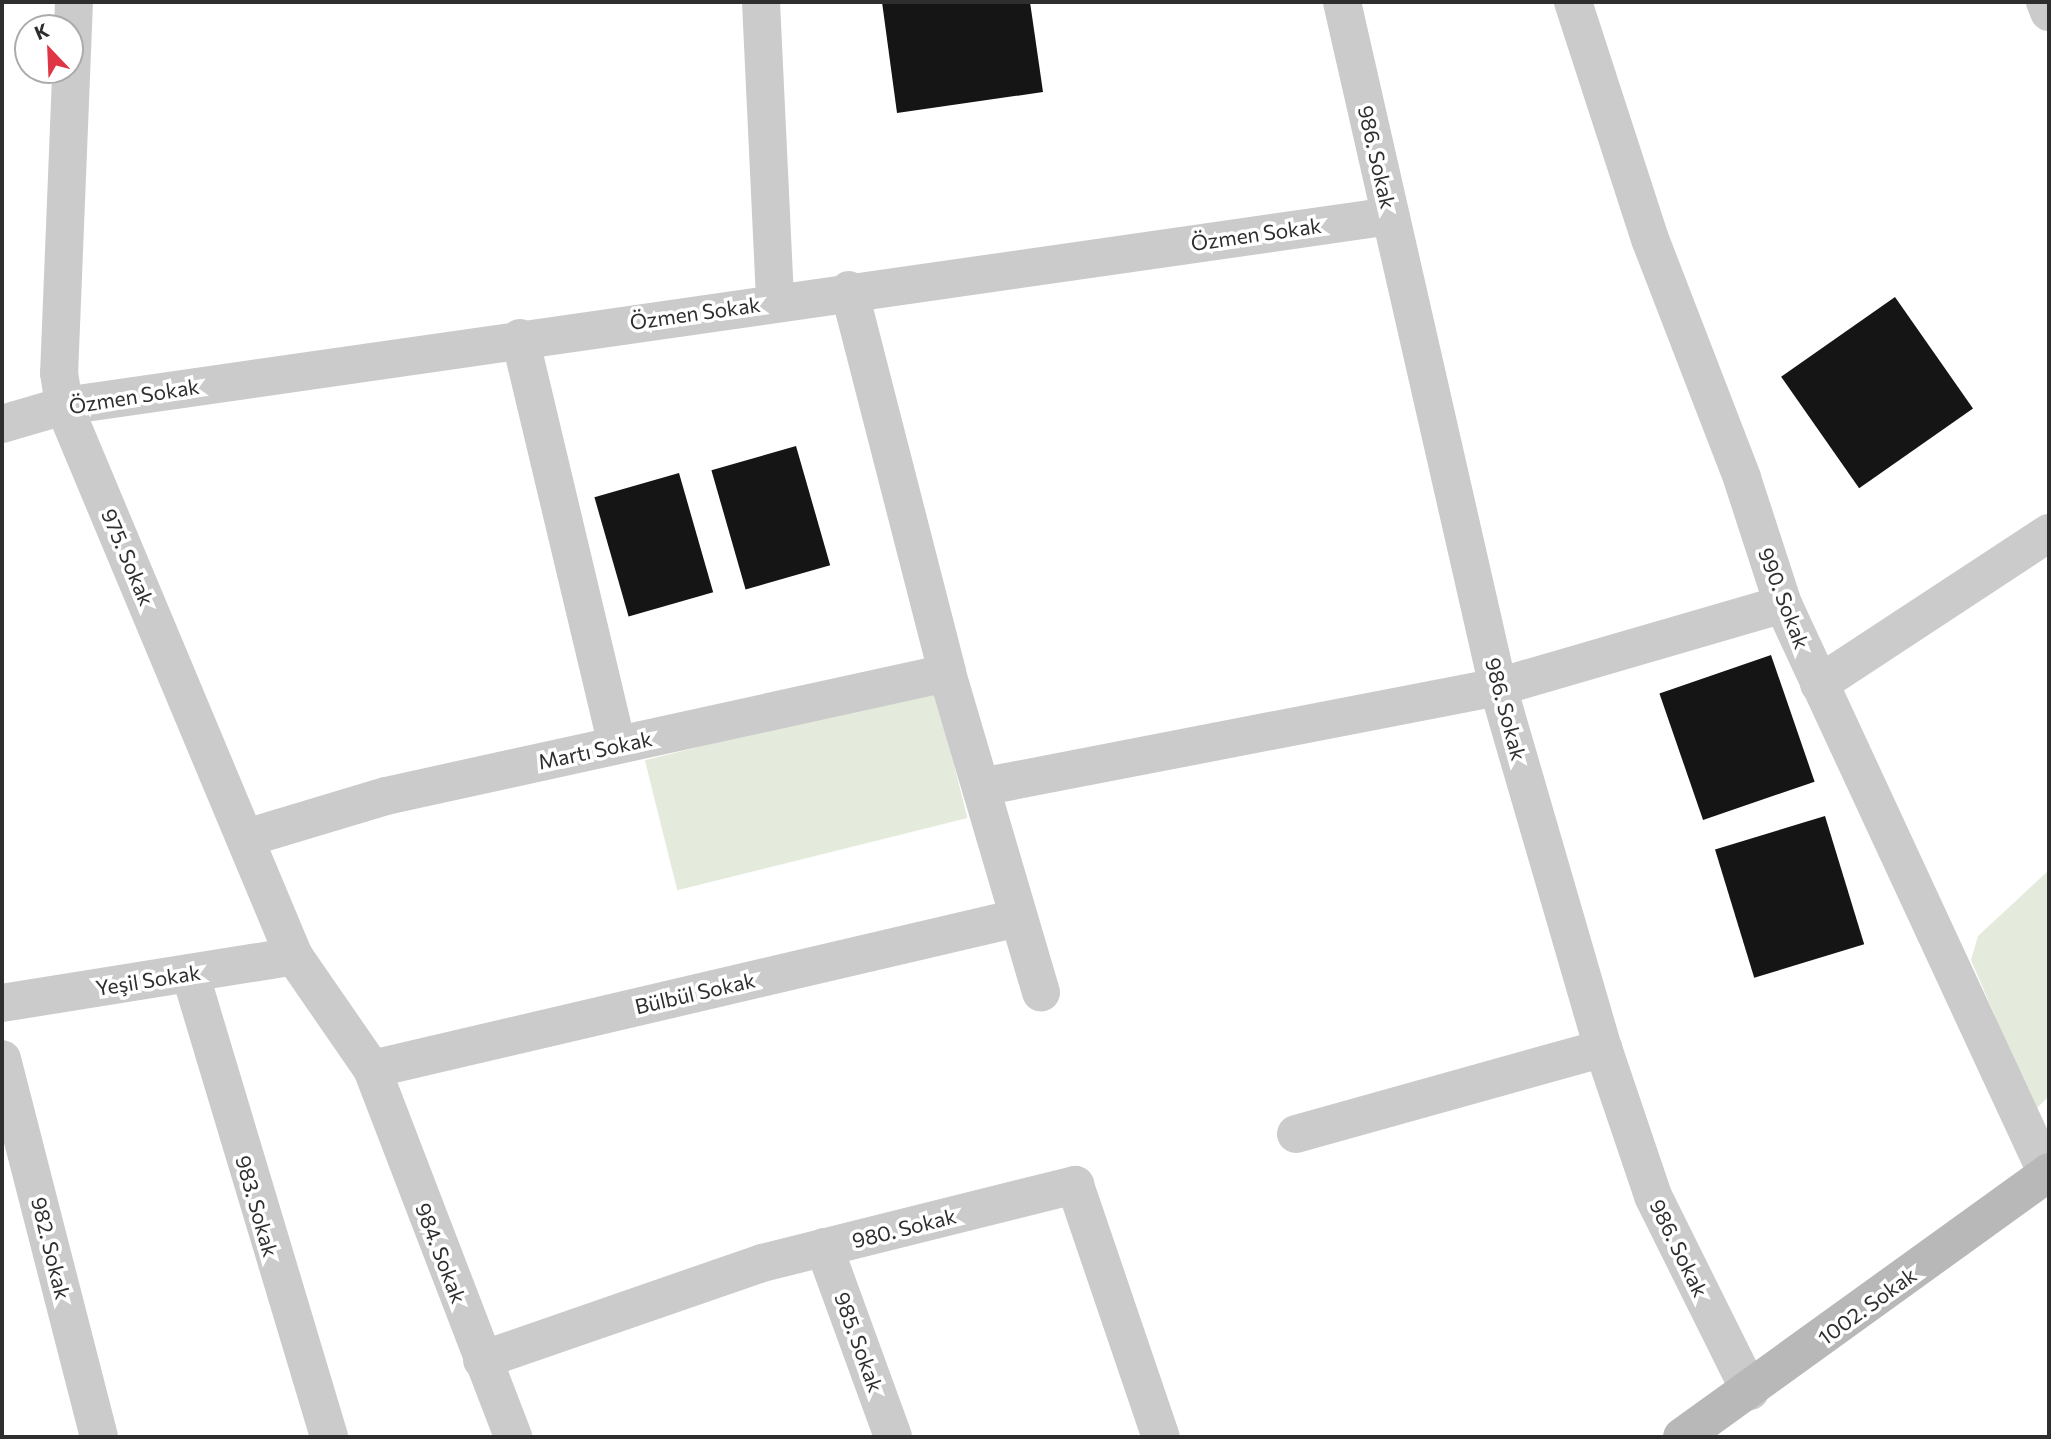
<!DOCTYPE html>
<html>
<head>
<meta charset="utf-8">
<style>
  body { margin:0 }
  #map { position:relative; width:2051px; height:1439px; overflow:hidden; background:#fff; font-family:Commissioner,sans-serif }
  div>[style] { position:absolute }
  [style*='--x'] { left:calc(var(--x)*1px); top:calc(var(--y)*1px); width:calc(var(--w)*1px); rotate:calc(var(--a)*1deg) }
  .green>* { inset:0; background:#e4ebdc; transform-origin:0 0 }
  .building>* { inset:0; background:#151515; transform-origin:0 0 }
  .street>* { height:38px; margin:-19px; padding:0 19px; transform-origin:19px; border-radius:19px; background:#cbcbcb }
  .secondary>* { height:38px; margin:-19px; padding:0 19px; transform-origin:19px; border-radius:19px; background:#b8b8b8 }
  span { translate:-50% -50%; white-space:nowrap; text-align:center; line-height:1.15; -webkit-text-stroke:7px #fff; paint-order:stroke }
  .street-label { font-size:21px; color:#2e2e2e }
  .frame { position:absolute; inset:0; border:4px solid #2e2e2e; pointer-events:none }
  .north { position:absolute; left:14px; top:14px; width:70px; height:70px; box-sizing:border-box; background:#fff; border:2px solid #ababab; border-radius:50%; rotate:337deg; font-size:19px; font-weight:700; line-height:28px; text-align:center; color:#2e2e2e }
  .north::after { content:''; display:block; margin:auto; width:24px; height:32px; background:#de3644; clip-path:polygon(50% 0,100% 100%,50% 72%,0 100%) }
</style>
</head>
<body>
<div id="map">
  <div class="green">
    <i style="left:935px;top:688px;width:134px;height:299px;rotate:76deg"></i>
    <i style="clip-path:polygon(2049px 870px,2049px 1096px,2035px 1110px,1971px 960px,1978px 936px)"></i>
  </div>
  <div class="building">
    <i style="clip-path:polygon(882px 2px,1030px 2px,1043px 92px,897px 113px)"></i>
    <i style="left:1895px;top:297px;width:136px;height:139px;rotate:55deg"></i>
    <i style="left:796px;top:446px;width:124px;height:88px;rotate:74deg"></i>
    <i style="left:679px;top:473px;width:124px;height:88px;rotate:74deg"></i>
    <i style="left:1771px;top:655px;width:134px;height:118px;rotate:71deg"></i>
    <i style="left:1825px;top:816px;width:134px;height:115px;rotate:73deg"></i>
  </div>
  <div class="street">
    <i style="--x:74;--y:2;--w:371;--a:92.3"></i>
    <i style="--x:59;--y:373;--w:33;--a:81"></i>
    <i style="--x:64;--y:406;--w:596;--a:67.31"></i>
    <i style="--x:294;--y:956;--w:137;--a:55.4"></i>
    <i style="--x:372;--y:1069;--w:394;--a:69"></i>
    <i style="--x:761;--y:2;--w:299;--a:87.3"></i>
    <i style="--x:1342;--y:2;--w:703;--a:77.17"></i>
    <i style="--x:1498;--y:687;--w:376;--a:73.8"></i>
    <i style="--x:1603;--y:1048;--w:156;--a:71.3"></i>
    <i style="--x:1653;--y:1196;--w:218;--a:63.6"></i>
    <i style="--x:1573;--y:2;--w:249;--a:72"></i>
    <i style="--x:1650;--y:239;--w:256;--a:68.9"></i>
    <i style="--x:1742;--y:478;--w:133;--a:72"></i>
    <i style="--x:1783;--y:604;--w:633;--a:65.14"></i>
    <i style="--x:2045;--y:2;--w:11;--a:68"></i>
    <i style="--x:849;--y:290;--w:395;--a:75.6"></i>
    <i style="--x:947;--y:673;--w:333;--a:73.6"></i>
    <i style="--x:520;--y:338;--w:418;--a:76.6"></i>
    <i style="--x:2;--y:424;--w:65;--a:-16.2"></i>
    <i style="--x:64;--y:406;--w:1340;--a:-8.15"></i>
    <i style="--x:1819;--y:684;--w:275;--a:-33.3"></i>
    <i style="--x:981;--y:787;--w:527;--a:-10.95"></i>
    <i style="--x:1498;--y:687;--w:297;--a:-16.2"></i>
    <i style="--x:246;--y:838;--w:146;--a:-16.7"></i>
    <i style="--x:386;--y:796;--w:574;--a:-12.37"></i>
    <i style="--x:190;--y:973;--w:484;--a:73.3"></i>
    <i style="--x:2;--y:1003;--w:296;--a:-9.1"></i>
    <i style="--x:2;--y:1059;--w:390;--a:75.6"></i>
    <i style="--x:372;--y:1069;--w:663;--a:-13.16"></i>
    <i style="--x:1296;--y:1134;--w:319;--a:-15.6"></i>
    <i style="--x:824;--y:1247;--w:202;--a:70"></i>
    <i style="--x:482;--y:1360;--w:296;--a:-19.1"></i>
    <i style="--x:762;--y:1263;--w:323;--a:-14"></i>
    <i style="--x:1075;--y:1185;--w:266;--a:71.2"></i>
  </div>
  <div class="secondary">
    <i style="--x:1682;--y:1437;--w:453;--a:-35.8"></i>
  </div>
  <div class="street-label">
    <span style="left:1377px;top:157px;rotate:77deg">986. Sokak</span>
    <span style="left:1256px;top:234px;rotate:-8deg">Özmen Sokak</span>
    <span style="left:695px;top:313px;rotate:-8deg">Özmen Sokak</span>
    <span style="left:134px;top:396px;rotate:-9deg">Özmen Sokak</span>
    <span style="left:128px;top:557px;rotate:67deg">975. Sokak</span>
    <span style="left:1784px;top:598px;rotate:69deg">990. Sokak</span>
    <span style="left:1506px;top:709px;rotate:75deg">986. Sokak</span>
    <span style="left:595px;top:750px;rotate:-12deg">Martı Sokak</span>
    <span style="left:148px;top:980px;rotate:-9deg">Yeşil Sokak</span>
    <span style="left:695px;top:993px;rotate:-13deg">Bülbül Sokak</span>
    <span style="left:257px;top:1206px;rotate:74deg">983. Sokak</span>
    <span style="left:904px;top:1228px;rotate:-14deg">980. Sokak</span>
    <span style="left:51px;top:1248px;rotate:76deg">982. Sokak</span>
    <span style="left:1679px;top:1248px;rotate:64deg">986. Sokak</span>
    <span style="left:441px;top:1253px;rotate:69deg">984. Sokak</span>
    <span style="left:1867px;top:1306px;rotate:-36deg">1002. Sokak</span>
    <span style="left:859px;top:1342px;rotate:70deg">985. Sokak</span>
  </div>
  <div class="frame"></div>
  <div class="north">K</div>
</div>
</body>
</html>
